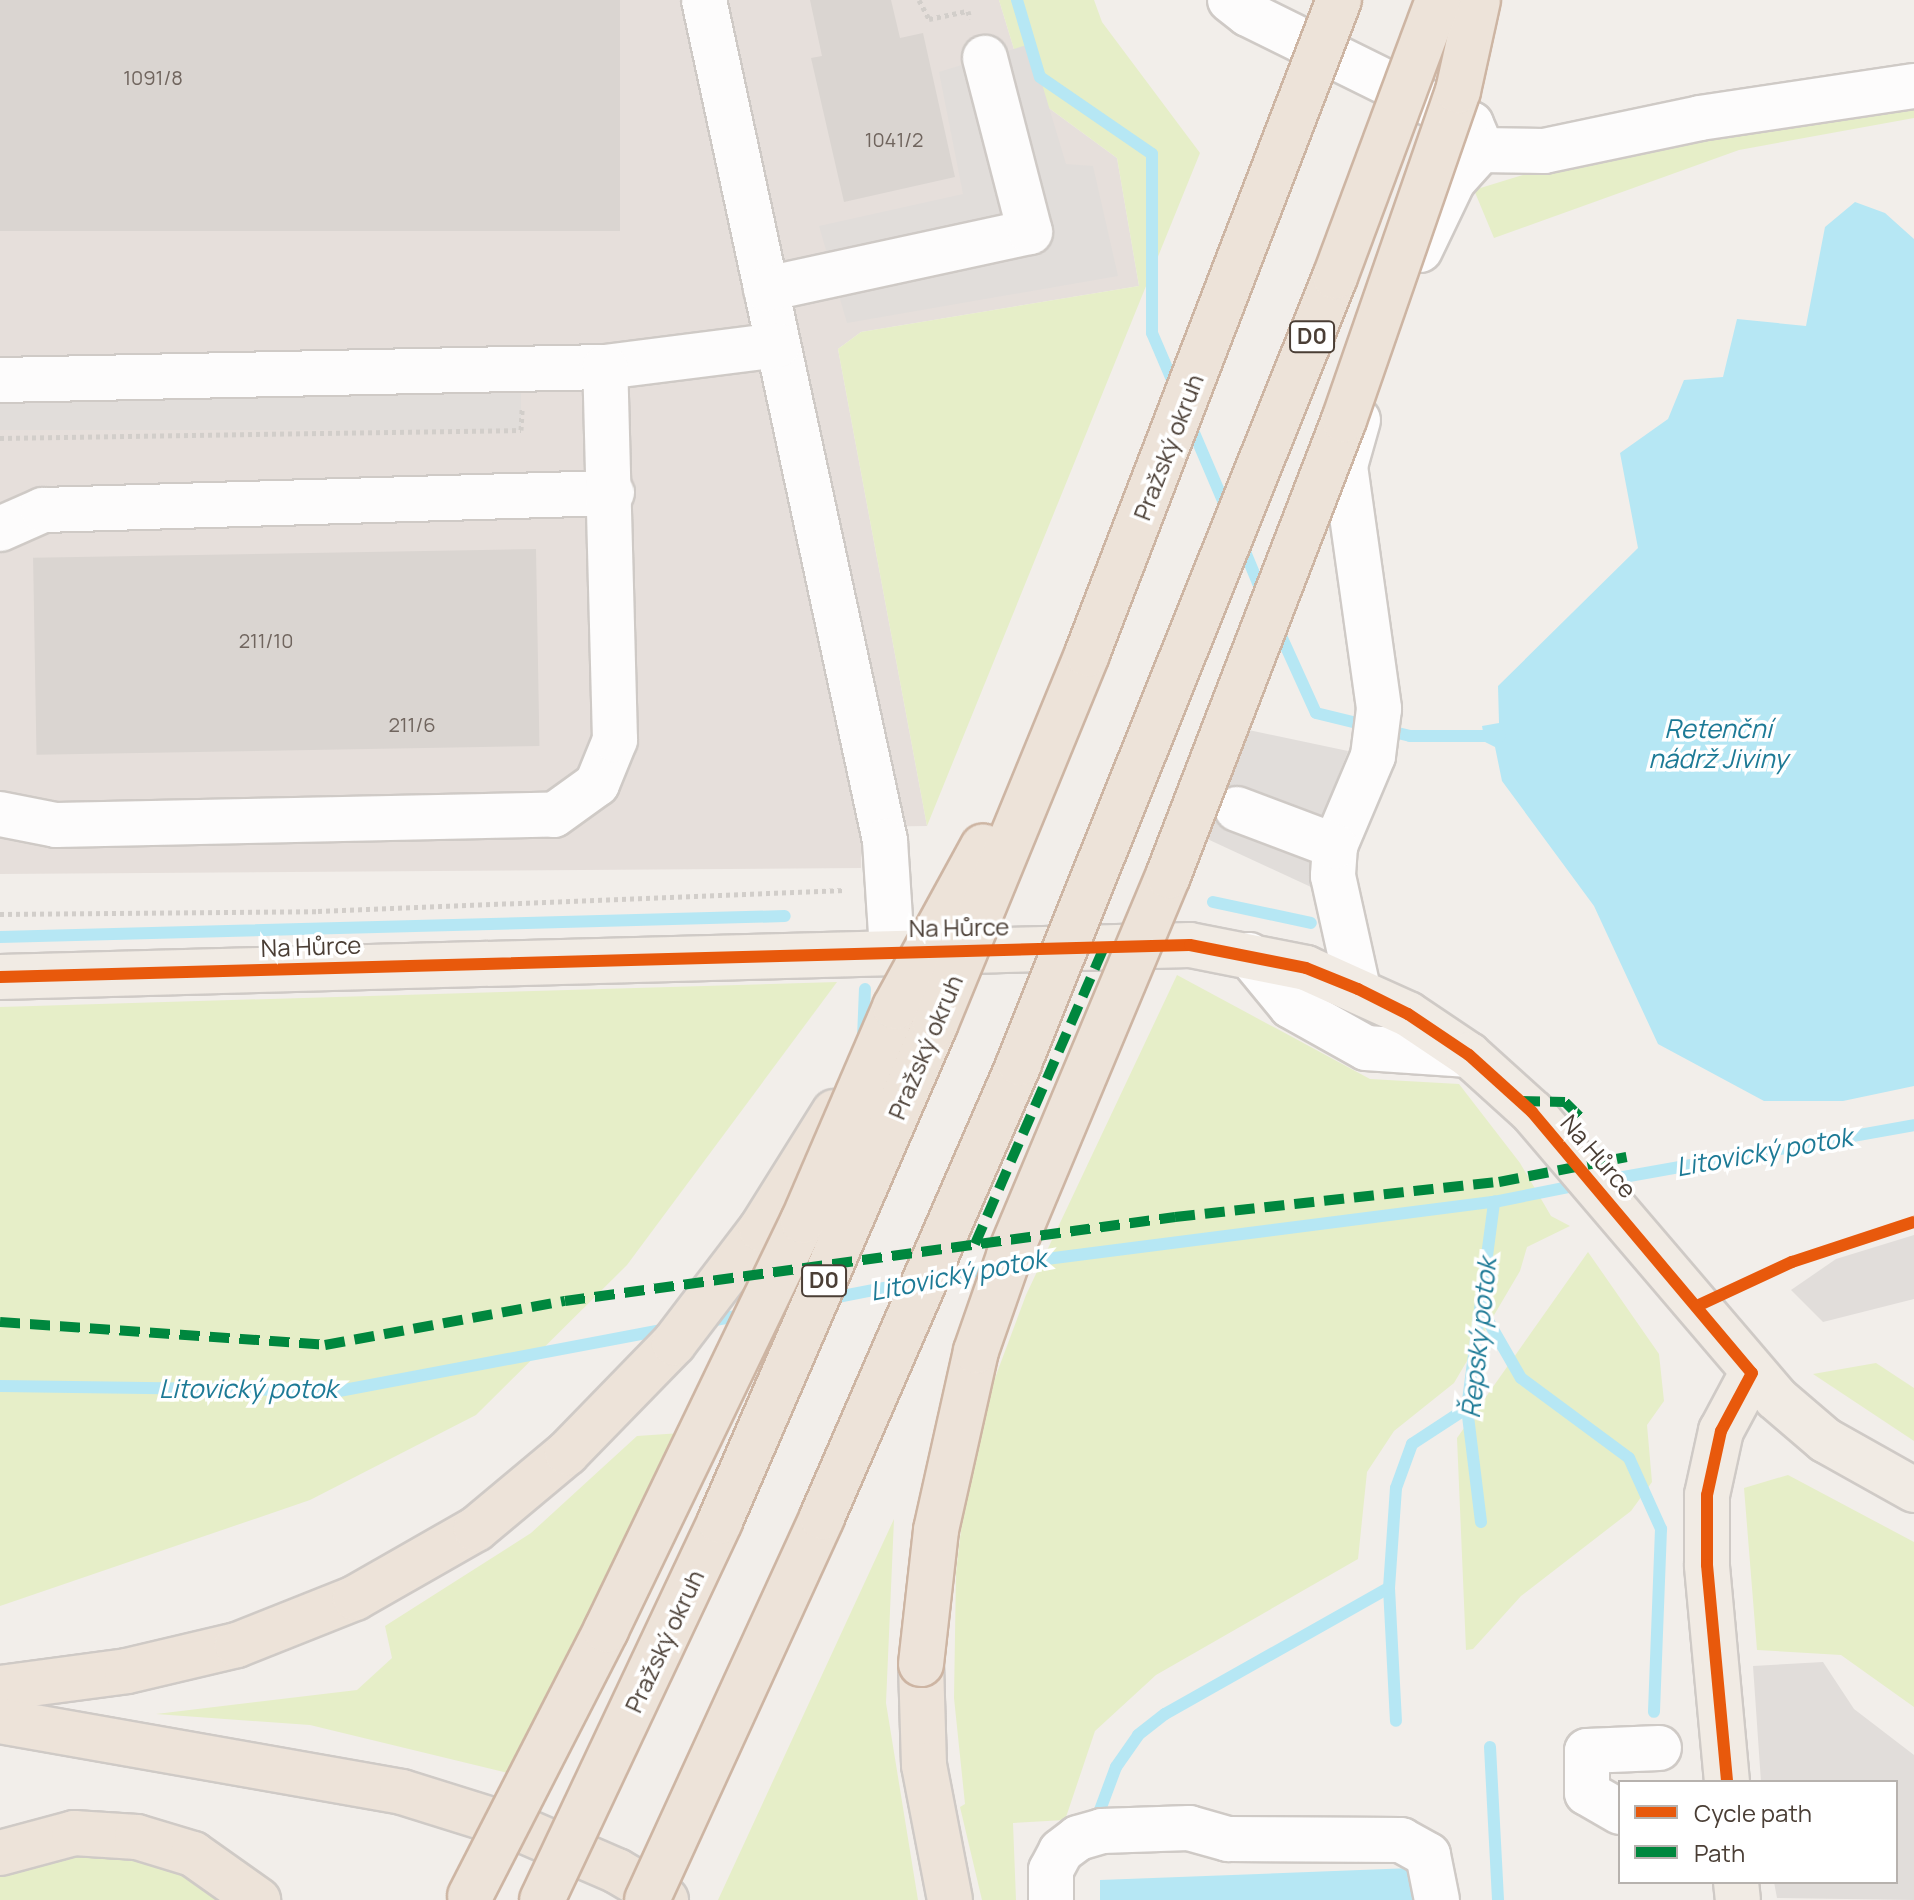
<!DOCTYPE html>
<html>
<head>
<meta charset="utf-8">
<style>
  body { margin:0 }
  #map { position:relative; width:1914px; height:1900px; overflow:hidden; background:#f2eeea; font-family:Manrope,sans-serif }
  div>[style] { position:absolute }
  [style*='--x'] { left:calc(var(--x)*1px); top:calc(var(--y)*1px); width:calc(var(--w)*1px); rotate:calc(var(--a)*1deg) }
  .industrial>* { inset:0; background:#e6dfdb }
  .green>* { inset:0; background:#e6eec8 }
  .parking>* { inset:0; background:#e1ddda; transform-origin:0 0 }
  .water>* { inset:0; background:#b6e7f4 }
  .stream>* { height:12px; margin:-6px; padding:0 6px; transform-origin:6px; border-radius:6px; background:#b6e7f4 }
  .building>* { inset:0; background:#dad5d1; transform-origin:0 0 }
  .path>* { height:5px; margin-top:-2.5px; transform-origin:0; background:repeating-linear-gradient(90deg,#d2ceca 0 4px,transparent 0 8px) }
  .roads { filter:drop-shadow(2px 0 #cfcac6) drop-shadow(-2px 0 #cfcac6) drop-shadow(0 2px #cfcac6) drop-shadow(0 -2px #cfcac6) }
  .minor>* { height:44px; margin:-22px; padding:0 22px; transform-origin:22px; border-radius:22px; background:#fdfcfc }
  .major>* { height:44px; margin:-22px; padding:0 22px; transform-origin:22px; border-radius:22px; background:#f1ebe4 }
  .highway>* { height:44px; margin:-22px; padding:0 22px; transform-origin:22px; border-radius:22px; background:#ede3d9 }
  .bridges { filter:drop-shadow(2px 0 #cdb5a3) drop-shadow(-2px 0 #cdb5a3) drop-shadow(0 2px #cdb5a3) drop-shadow(0 -2px #cdb5a3) }
  .highway-bridge>* { height:44px; margin:-22px; padding:0 22px; transform-origin:22px; border-radius:22px; background:#ede3d9 }
  .quiet>* { height:10px; margin-top:-5px; transform-origin:0; background:repeating-linear-gradient(90deg,#00873e 0 20px,transparent 0 30px) }
  .cycleway>* { height:12px; margin:-6px; padding:0 6px; transform-origin:6px; border-radius:6px; background:#e8590c }
  span { translate:-50% -50%; white-space:nowrap; text-align:center; line-height:1.15; -webkit-text-stroke:7px #fff; paint-order:stroke }
  .number-label { font-size:20px; color:#70655e }
  .number-label span { -webkit-text-stroke-width:0 }
  .shield-label span { padding:2px 6px; background:#fff; border:2px solid; border-radius:6px; -webkit-text-stroke-width:0 }
  .shield-label { font-size:22px; color:#4a3e35; font-weight:700 }
  .street-label { font-size:24px; color:#4a3e35 }
  .water-label { font-size:26px; color:#1d7a96; font-style:italic }
  .legend { position:absolute; left:1618px; top:1780px; width:280px; height:104px; box-sizing:border-box; background:#fff; border:2px solid #b7b2ae; margin:0; padding:10px 14px; list-style:none; font-size:24px; color:#4a3e35 }
  .legend li { display:flex; align-items:center; gap:16px; height:40px }
  .legend b { width:40px; border:2px solid #b7b2ae }
</style>
</head>
<body>
<div id="map">
  <div class="industrial">
    <i style="clip-path:polygon(0 0,999px 0,1027px 92px,1117px 158px,1139px 286px,861px 332px,838px 349px,927px 826px,862px 827px,861px 868px,0 874px)"></i>
  </div>
  <div class="green">
    <i style="clip-path:polygon(999px 0,1094px 0,1102px 22px,1200px 153px,927px 826px,838px 349px,861px 332px,1139px 286px,1117px 158px,1027px 92px)"></i>
    <i style="clip-path:polygon(1914px 97px,1914px 118px,1739px 150px,1494px 238px,1474px 190px,1604px 150px)"></i>
    <i style="clip-path:polygon(1177px 975px,1370px 1079px,1459px 1084px,1520px 1163px,1551px 1216px,1570px 1226px,1527px 1247px,1520px 1271px,1454px 1383px,1394px 1431px,1367px 1472px,1358px 1559px,1156px 1675px,1095px 1731px,1065px 1820px,1013px 1823px,1016px 1900px,982px 1900px,960px 1807px,965px 1804px,954px 1698px,956px 1573px,964px 1504px,986px 1402px,1026px 1295px)"></i>
    <i style="clip-path:polygon(837px 982px,627px 1265px,476px 1415px,310px 1500px,0 1606px,0 1007px)"></i>
    <i style="clip-path:polygon(1588px 1252px,1659px 1354px,1664px 1401px,1647px 1425px,1652px 1482px,1631px 1511px,1521px 1596px,1473px 1649px,1466px 1650px,1457px 1438px)"></i>
    <i style="clip-path:polygon(1876px 1363px,1914px 1388px,1914px 1441px,1813px 1374px)"></i>
    <i style="clip-path:polygon(681px 1433px,508px 1773px,310px 1725px,156px 1714px,357px 1690px,392px 1658px,385px 1626px,531px 1533px,637px 1436px)"></i>
    <i style="clip-path:polygon(1788px 1475px,1914px 1542px,1914px 1707px,1841px 1655px,1757px 1650px,1744px 1488px)"></i>
    <i style="clip-path:polygon(894px 1519px,886px 1703px,918px 1900px,718px 1900px)"></i>
    <i style="clip-path:polygon(74px 1850px,164px 1862px,231px 1900px,0 1900px,0 1871px)"></i>
  </div>
  <div class="parking">
    <i style="clip-path:polygon(1030px 44px,1066px 164px,1093px 166px,1118px 276px,847px 323px,819px 226px,963px 194px,939px 72px)"></i>
    <i style="left:521px;top:393px;width:37px;height:521px;rotate:90deg"></i>
    <i style="clip-path:polygon(1244px 729px,1348px 751px,1314px 838px,1311px 887px,1203px 837px)"></i>
    <i style="clip-path:polygon(1914px 1235px,1914px 1299px,1823px 1322px,1791px 1290px,1836px 1259px)"></i>
    <i style="clip-path:polygon(1823px 1662px,1854px 1709px,1914px 1755px,1914px 1900px,1777px 1898px,1774px 1882px,1896px 1882px,1896px 1782px,1761px 1782px,1753px 1666px)"></i>
  </div>
  <div class="water">
    <i style="clip-path:polygon(1855px 202px,1885px 213px,1914px 239px,1914px 1086px,1843px 1101px,1764px 1101px,1658px 1044px,1594px 906px,1502px 781px,1495px 747px,1485px 742px,1482px 726px,1499px 723px,1498px 686px,1638px 548px,1620px 453px,1668px 419px,1684px 380px,1723px 377px,1737px 319px,1806px 326px,1825px 227px)"></i>
    <i style="clip-path:polygon(1412px 1868px,1413px 1900px,1100px 1900px,1100px 1880px)"></i>
  </div>
  <div class="stream">
    <i style="--x:1017;--y:0;--w:80;--a:73.4"></i>
    <i style="--x:1040;--y:77;--w:136;--a:34.5"></i>
    <i style="--x:1152;--y:154;--w:179;--a:90"></i>
    <i style="--x:1152;--y:333;--w:61;--a:66.8"></i>
    <i style="--x:1189;--y:421;--w:97;--a:66.9"></i>
    <i style="--x:1241;--y:542;--w:57;--a:67.5"></i>
    <i style="--x:1277;--y:627;--w:94;--a:65.6"></i>
    <i style="--x:1316;--y:713;--w:97;--a:13.7"></i>
    <i style="--x:1410;--y:736;--w:90;--a:0"></i>
    <i style="--x:1213;--y:902;--w:100;--a:12.1"></i>
    <i style="--x:0;--y:937;--w:785;--a:-1.53"></i>
    <i style="--x:863;--y:1038;--w:49;--a:-87.7"></i>
    <i style="--x:1601;--y:1181;--w:318;--a:-10.1"></i>
    <i style="--x:1015;--y:1263;--w:483;--a:-7.3"></i>
    <i style="--x:1494;--y:1202;--w:91;--a:-11.4"></i>
    <i style="--x:937;--y:1278;--w:61;--a:-10.4"></i>
    <i style="--x:827;--y:1299;--w:90;--a:-10.9"></i>
    <i style="--x:1483;--y:1312;--w:76;--a:60.1"></i>
    <i style="--x:1521;--y:1378;--w:134;--a:36.5"></i>
    <i style="--x:1629;--y:1458;--w:78;--a:65.7"></i>
    <i style="--x:1661;--y:1529;--w:183;--a:92.2"></i>
    <i style="--x:705;--y:1322;--w:42;--a:-11"></i>
    <i style="--x:0;--y:1386;--w:339;--a:0.8"></i>
    <i style="--x:339;--y:1391;--w:338;--a:-10.7"></i>
    <i style="--x:1481;--y:1522;--w:115;--a:-97"></i>
    <i style="--x:1467;--y:1408;--w:208;--a:-82.5"></i>
    <i style="--x:1389;--y:1588;--w:133;--a:87"></i>
    <i style="--x:1490;--y:1747;--w:153;--a:87"></i>
    <i style="--x:1100;--y:1810;--w:46;--a:-69.6"></i>
    <i style="--x:1116;--y:1767;--w:39;--a:-55"></i>
    <i style="--x:1138;--y:1735;--w:34;--a:-38"></i>
    <i style="--x:1165;--y:1714;--w:257;--a:-29.4"></i>
    <i style="--x:1389;--y:1588;--w:100;--a:-86"></i>
    <i style="--x:1396;--y:1488;--w:47;--a:-70"></i>
    <i style="--x:1412;--y:1444;--w:66;--a:-33.2"></i>
  </div>
  <div class="building">
    <i style="left:0;top:0;width:620px;height:231px"></i>
    <i style="clip-path:polygon(810px 0,891px 0,900px 38px,923px 33px,955px 177px,844px 202px,811px 58px,822px 56px)"></i>
    <i style="left:536px;top:549px;width:197px;height:503px;rotate:89deg"></i>
  </div>
  <div class="path">
    <i style="--x:919;--y:0;--w:21;--a:62"></i>
    <i style="--x:929;--y:19;--w:40;--a:-12"></i>
    <i style="--x:968;--y:11;--w:8;--a:76"></i>
    <i style="--x:0;--y:438;--w:521;--a:-0.88"></i>
    <i style="--x:521;--y:430;--w:22;--a:-87"></i>
    <i style="--x:0;--y:914;--w:318;--a:-0.5"></i>
    <i style="--x:318;--y:911;--w:528;--a:-2.28"></i>
  </div>
  <div class="roads">
    <div class="minor">
      <i style="--x:704;--y:0;--w:860;--a:77.85"></i>
      <i style="--x:885;--y:841;--w:109;--a:86.3"></i>
      <i style="--x:1230;--y:0;--w:23;--a:38"></i>
      <i style="--x:1248;--y:14;--w:249;--a:26.3"></i>
      <i style="--x:1471;--y:124;--w:13;--a:67"></i>
      <i style="--x:1420;--y:250;--w:76;--a:-64.4"></i>
      <i style="--x:1453;--y:181;--w:42;--a:-47.9"></i>
      <i style="--x:1481;--y:150;--w:63;--a:0.9"></i>
      <i style="--x:1544;--y:151;--w:159;--a:-11.9"></i>
      <i style="--x:1700;--y:118;--w:216;--a:-8.5"></i>
      <i style="--x:766;--y:289;--w:270;--a:-12.2"></i>
      <i style="--x:1030;--y:232;--w:180;--a:-104.5"></i>
      <i style="--x:0;--y:380;--w:605;--a:-1.23"></i>
      <i style="--x:605;--y:367;--w:174;--a:-7.2"></i>
      <i style="--x:1358;--y:420;--w:48;--a:105.8"></i>
      <i style="--x:1345;--y:466;--w:245;--a:82"></i>
      <i style="--x:1379;--y:709;--w:47;--a:97.3"></i>
      <i style="--x:1373;--y:756;--w:98;--a:112.9"></i>
      <i style="--x:1335;--y:846;--w:30;--a:94"></i>
      <i style="--x:1333;--y:876;--w:116;--a:77.5"></i>
      <i style="--x:0;--y:529;--w:47;--a:-23.8"></i>
      <i style="--x:43;--y:510;--w:569;--a:-1.71"></i>
      <i style="--x:1237;--y:809;--w:105;--a:20.7"></i>
      <i style="--x:0;--y:814;--w:57;--a:11.1"></i>
      <i style="--x:56;--y:825;--w:498;--a:-1.2"></i>
      <i style="--x:554;--y:815;--w:53;--a:-35.8"></i>
      <i style="--x:597;--y:784;--w:48;--a:-67.8"></i>
      <i style="--x:615;--y:740;--w:373;--a:-91.5"></i>
      <i style="--x:1249;--y:955;--w:66;--a:50.5"></i>
      <i style="--x:1291;--y:1006;--w:86;--a:29.2"></i>
      <i style="--x:1366;--y:1048;--w:103;--a:3.9"></i>
      <i style="--x:1620;--y:1812;--w:38;--a:-150"></i>
      <i style="--x:1587;--y:1793;--w:42;--a:-90"></i>
      <i style="--x:1587;--y:1751;--w:72;--a:-2.4"></i>
      <i style="--x:1051;--y:1900;--w:30;--a:-90"></i>
      <i style="--x:1051;--y:1870;--w:21;--a:-62"></i>
      <i style="--x:1061;--y:1851;--w:21;--a:-37"></i>
      <i style="--x:1078;--y:1838;--w:25;--a:-16"></i>
      <i style="--x:1102;--y:1831;--w:87;--a:-2"></i>
      <i style="--x:1189;--y:1828;--w:41;--a:15.8"></i>
      <i style="--x:1228;--y:1839;--w:173;--a:0.3"></i>
      <i style="--x:1401;--y:1840;--w:31;--a:29"></i>
      <i style="--x:1428;--y:1855;--w:46;--a:78.7"></i>
    </div>
    <div class="major">
      <i style="--x:0;--y:977;--w:1190;--a:-1.54"></i>
      <i style="--x:1190;--y:945;--w:118;--a:11.2"></i>
      <i style="--x:1306;--y:968;--w:112;--a:24.3"></i>
      <i style="--x:1408;--y:1014;--w:73;--a:33.9"></i>
      <i style="--x:1469;--y:1055;--w:85;--a:42.1"></i>
      <i style="--x:1532;--y:1112;--w:376;--a:49.5"></i>
      <i style="--x:1776;--y:1398;--w:65;--a:40.6"></i>
      <i style="--x:1825;--y:1440;--w:102;--a:29.3"></i>
      <i style="--x:1727;--y:1782;--w:218;--a:-95.3"></i>
      <i style="--x:1707;--y:1565;--w:70;--a:-90"></i>
      <i style="--x:1707;--y:1495;--w:66;--a:-77.7"></i>
      <i style="--x:1721;--y:1431;--w:66;--a:-61.9"></i>
      <i style="--x:1736;--y:1882;--w:18;--a:84"></i>
    </div>
    <div class="highway">
      <i style="--x:921;--y:1664;--w:101;--a:88.3"></i>
      <i style="--x:924;--y:1765;--w:137;--a:79.1"></i>
      <i style="--x:0;--y:1688;--w:128;--a:-7.6"></i>
      <i style="--x:127;--y:1671;--w:113;--a:-13.3"></i>
      <i style="--x:237;--y:1645;--w:127;--a:-21.7"></i>
      <i style="--x:355;--y:1598;--w:139;--a:-29.7"></i>
      <i style="--x:476;--y:1529;--w:119;--a:-39.9"></i>
      <i style="--x:567;--y:1453;--w:153;--a:-45.8"></i>
      <i style="--x:674;--y:1343;--w:143;--a:-52.7"></i>
      <i style="--x:761;--y:1229;--w:138;--a:-58"></i>
      <i style="--x:0;--y:1721;--w:408;--a:10"></i>
      <i style="--x:402;--y:1792;--w:124;--a:17.4"></i>
      <i style="--x:520;--y:1829;--w:106;--a:23.4"></i>
      <i style="--x:617;--y:1871;--w:57;--a:30.6"></i>
      <i style="--x:0;--y:1853;--w:77;--a:-15.1"></i>
      <i style="--x:74;--y:1833;--w:63;--a:3.6"></i>
      <i style="--x:137;--y:1837;--w:59;--a:16.9"></i>
      <i style="--x:193;--y:1854;--w:80;--a:35.3"></i>
    </div>
  </div>
  <div class="bridges">
    <div class="highway-bridge">
      <i style="--x:921;--y:1664;--w:135;--a:-83.6"></i>
      <i style="--x:936;--y:1530;--w:183;--a:-77.4"></i>
      <i style="--x:976;--y:1351;--w:101;--a:-70.8"></i>
      <i style="--x:1009;--y:1256;--w:412;--a:-67.3"></i>
      <i style="--x:1168;--y:876;--w:489;--a:-68.9"></i>
      <i style="--x:1344;--y:420;--w:348;--a:-70.9"></i>
      <i style="--x:1458;--y:91;--w:93;--a:-77.6"></i>
      <i style="--x:470;--y:1896;--w:299;--a:-62.9"></i>
      <i style="--x:606;--y:1630;--w:454;--a:-64.3"></i>
      <i style="--x:803;--y:1221;--w:233;--a:-66.7"></i>
      <i style="--x:895;--y:1007;--w:183;--a:-61.3"></i>
      <i style="--x:542;--y:1900;--w:419;--a:-64.8"></i>
      <i style="--x:720;--y:1521;--w:541;--a:-66.56"></i>
      <i style="--x:935;--y:1025;--w:401;--a:-67.7"></i>
      <i style="--x:1087;--y:654;--w:701;--a:-68.93"></i>
      <i style="--x:647;--y:1900;--w:421;--a:-65.4"></i>
      <i style="--x:822;--y:1517;--w:495;--a:-66.5"></i>
      <i style="--x:1019;--y:1063;--w:847;--a:-68.1"></i>
      <i style="--x:1335;--y:277;--w:296;--a:-69.6"></i>
    </div>
  </div>
  <div class="quiet">
    <i style="--x:1520;--y:1101;--w:45;--a:1.3"></i>
    <i style="--x:1565;--y:1102;--w:23;--a:45"></i>
    <i style="--x:975;--y:1244;--w:324;--a:-66.5"></i>
    <i style="--x:0;--y:1322;--w:326;--a:4"></i>
    <i style="--x:325;--y:1345;--w:244;--a:-10.4"></i>
    <i style="--x:565;--y:1301;--w:616;--a:-7.84"></i>
    <i style="--x:1175;--y:1217;--w:326;--a:-6.2"></i>
    <i style="--x:1499;--y:1182;--w:130;--a:-11.1"></i>
  </div>
  <div class="cycleway">
    <i style="--x:0;--y:977;--w:1190;--a:-1.54"></i>
    <i style="--x:1190;--y:945;--w:118;--a:11.2"></i>
    <i style="--x:1306;--y:968;--w:56;--a:22"></i>
    <i style="--x:1358;--y:989;--w:56;--a:26.6"></i>
    <i style="--x:1408;--y:1014;--w:73;--a:33.9"></i>
    <i style="--x:1469;--y:1055;--w:85;--a:42.1"></i>
    <i style="--x:1532;--y:1112;--w:341;--a:49.9"></i>
    <i style="--x:1752;--y:1373;--w:66;--a:118.1"></i>
    <i style="--x:1721;--y:1431;--w:66;--a:102.3"></i>
    <i style="--x:1707;--y:1495;--w:70;--a:90"></i>
    <i style="--x:1707;--y:1565;--w:218;--a:84.7"></i>
    <i style="--x:1697;--y:1306;--w:105;--a:-24.9"></i>
    <i style="--x:1792;--y:1262;--w:128;--a:-18.2"></i>
  </div>
  <div class="number-label">
    <span style="left:153px;top:77px">1091/8</span>
    <span style="left:894px;top:139px">1041/2</span>
    <span style="left:266px;top:640px">211/10</span>
    <span style="left:412px;top:724px">211/6</span>
  </div>
  <div class="shield-label">
    <span style="left:1312px;top:337px">D0</span>
    <span style="left:824px;top:1281px">D0</span>
  </div>
  <div class="street-label">
    <span style="left:1168px;top:447px;rotate:-69deg">Pražský okruh</span>
    <span style="left:959px;top:927px;rotate:-1deg">Na Hůrce</span>
    <span style="left:311px;top:946px;rotate:-2deg">Na Hůrce</span>
    <span style="left:925px;top:1047px;rotate:-67deg">Pražský okruh</span>
    <span style="left:1599px;top:1156px;rotate:49deg">Na Hůrce</span>
    <span style="left:664px;top:1641px;rotate:-65deg">Pražský okruh</span>
  </div>
  <div class="water-label">
    <span style="left:1718px;top:744px">Retenční<br>nádrž Jiviny</span>
    <span style="left:1764px;top:1152px;rotate:-10deg">Litovický potok</span>
    <span style="left:958px;top:1275px;rotate:-11deg">Litovický potok</span>
    <span style="left:1479px;top:1338px;rotate:-84deg">Řepský potok</span>
    <span style="left:248px;top:1389px">Litovický potok</span>
  </div>
  <ul class="legend">
  <li><b style="height:10px;background:#e8590c"></b>Cycle path</li>
  <li><b style="height:10px;background:#00873e"></b>Path</li>
  </ul>
</div>
</body>
</html>
